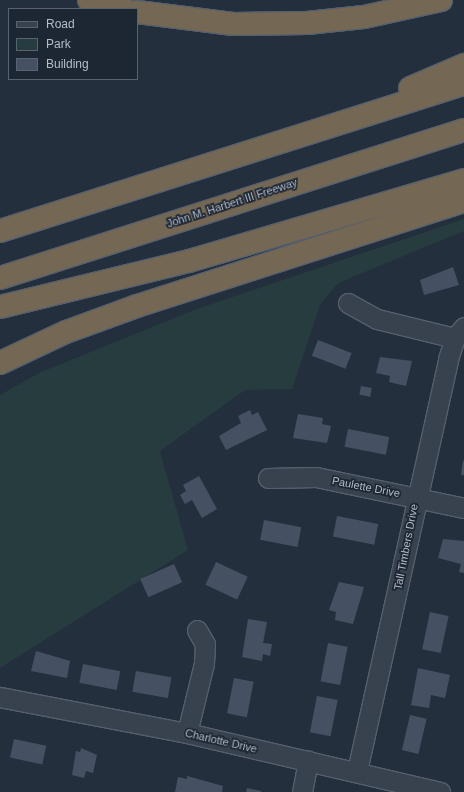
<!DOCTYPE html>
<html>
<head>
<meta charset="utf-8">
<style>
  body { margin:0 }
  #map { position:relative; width:464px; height:792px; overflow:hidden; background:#242f3e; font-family:Helvetica,sans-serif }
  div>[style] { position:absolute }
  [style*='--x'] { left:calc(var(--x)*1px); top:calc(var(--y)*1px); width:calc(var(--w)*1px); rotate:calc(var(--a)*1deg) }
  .green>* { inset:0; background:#263c3f }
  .building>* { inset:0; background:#455162; transform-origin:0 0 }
  .roads { filter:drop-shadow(1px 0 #565f6c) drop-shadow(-1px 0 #565f6c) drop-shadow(0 1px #565f6c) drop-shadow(0 -1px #565f6c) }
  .minor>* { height:19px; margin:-9.5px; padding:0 9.5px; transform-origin:9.5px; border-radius:9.5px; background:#38414e }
  .highway>* { height:22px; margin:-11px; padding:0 11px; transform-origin:11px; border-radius:11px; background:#746855 }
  span { translate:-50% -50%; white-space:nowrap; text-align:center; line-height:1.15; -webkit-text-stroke:3.5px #1d2633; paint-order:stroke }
  .street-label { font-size:11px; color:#b4bcc9 }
  .legend { position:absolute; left:8px; top:8px; width:130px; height:72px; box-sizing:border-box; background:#1d2633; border:1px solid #59626f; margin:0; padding:5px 7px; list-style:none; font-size:12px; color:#b4bcc9 }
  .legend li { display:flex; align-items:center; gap:8px; height:20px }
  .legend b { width:20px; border:1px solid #59626f }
</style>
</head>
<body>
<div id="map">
  <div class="green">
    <i style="clip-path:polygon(464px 219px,464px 231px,338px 283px,320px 305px,292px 389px,245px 390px,160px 451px,188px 550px,0 668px,0 395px,39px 373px,194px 310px)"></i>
  </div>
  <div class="building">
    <i style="clip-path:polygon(453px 267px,459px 285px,424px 295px,420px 280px)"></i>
    <i style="left:318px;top:340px;width:36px;height:17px;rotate:21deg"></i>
    <i style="clip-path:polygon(380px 357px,412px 361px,406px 386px,389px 382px,390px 376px,376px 373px)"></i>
    <i style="left:361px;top:386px;width:11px;height:9px;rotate:10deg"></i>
    <i style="clip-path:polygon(250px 410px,252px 415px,258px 412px,267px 430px,226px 450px,219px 436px,241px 423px,238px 416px)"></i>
    <i style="clip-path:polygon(298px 414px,323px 418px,322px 424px,331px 426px,327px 443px,293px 438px)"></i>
    <i style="left:348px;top:429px;width:42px;height:18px;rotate:11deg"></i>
    <i style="clip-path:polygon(463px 460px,464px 461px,464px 475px,461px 475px)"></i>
    <i style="clip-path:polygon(199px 476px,217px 509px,202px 518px,192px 500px,185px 504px,180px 495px,186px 491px,183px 485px)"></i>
    <i style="left:337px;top:516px;width:42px;height:21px;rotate:11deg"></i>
    <i style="left:264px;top:520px;width:38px;height:20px;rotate:11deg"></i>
    <i style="clip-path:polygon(443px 539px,464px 541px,464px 573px,459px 572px,461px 564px,438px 558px)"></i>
    <i style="left:216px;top:562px;width:35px;height:25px;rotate:25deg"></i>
    <i style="left:174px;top:564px;width:20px;height:37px;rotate:66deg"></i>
    <i style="clip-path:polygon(339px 582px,364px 587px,353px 624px,335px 620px,336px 612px,329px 610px)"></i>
    <i style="left:430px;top:612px;width:19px;height:38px;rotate:12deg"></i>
    <i style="clip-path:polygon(248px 619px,267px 622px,263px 643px,272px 644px,270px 656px,263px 654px,262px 661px,242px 657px)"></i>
    <i style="left:328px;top:643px;width:20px;height:39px;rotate:11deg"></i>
    <i style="clip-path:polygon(36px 651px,70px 661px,67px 678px,31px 671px)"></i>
    <i style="left:83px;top:664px;width:38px;height:19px;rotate:11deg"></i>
    <i style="clip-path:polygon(418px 668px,450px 675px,445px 698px,431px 695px,429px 708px,411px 705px)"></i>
    <i style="left:136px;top:671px;width:36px;height:21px;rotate:10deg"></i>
    <i style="left:234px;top:678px;width:20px;height:36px;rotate:11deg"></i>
    <i style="left:317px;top:696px;width:21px;height:37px;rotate:11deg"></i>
    <i style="left:410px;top:715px;width:17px;height:36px;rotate:13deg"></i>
    <i style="left:14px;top:739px;width:33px;height:19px;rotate:12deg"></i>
    <i style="clip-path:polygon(81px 748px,97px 755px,93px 773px,86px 771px,84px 778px,72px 775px,76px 751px,80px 752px)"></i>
    <i style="clip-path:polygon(187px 776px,223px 786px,222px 792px,175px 792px,178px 777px,187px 779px)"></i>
    <i style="clip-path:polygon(247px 788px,261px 791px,261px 792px,246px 792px)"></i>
  </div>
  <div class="roads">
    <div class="minor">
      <i style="--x:348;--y:303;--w:33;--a:29"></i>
      <i style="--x:377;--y:319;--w:80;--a:13.7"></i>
      <i style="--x:268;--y:478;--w:48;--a:-1.2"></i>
      <i style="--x:316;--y:477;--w:151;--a:11.8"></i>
      <i style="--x:0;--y:697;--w:190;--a:10.9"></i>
      <i style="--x:187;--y:733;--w:260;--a:13.1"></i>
      <i style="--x:187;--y:733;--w:72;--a:-76.3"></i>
      <i style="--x:204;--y:663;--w:19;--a:-87"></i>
      <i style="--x:205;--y:644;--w:16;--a:-120"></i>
      <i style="--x:357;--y:771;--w:422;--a:-77.5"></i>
      <i style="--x:448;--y:359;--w:22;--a:-72"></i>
      <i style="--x:455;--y:338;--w:14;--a:-51"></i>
      <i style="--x:302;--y:792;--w:32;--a:-79"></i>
    </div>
    <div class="highway">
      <i style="--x:89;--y:0;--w:36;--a:14"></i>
      <i style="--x:137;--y:12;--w:97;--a:7.1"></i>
      <i style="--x:233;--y:24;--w:74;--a:-0.8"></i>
      <i style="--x:307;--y:23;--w:57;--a:-6"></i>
      <i style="--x:364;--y:17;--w:79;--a:-12.4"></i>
      <i style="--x:410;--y:88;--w:59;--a:-23.1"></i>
      <i style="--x:0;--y:231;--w:487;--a:-17.6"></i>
      <i style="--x:0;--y:278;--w:487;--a:-17.7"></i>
      <i style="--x:0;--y:307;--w:195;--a:-13.7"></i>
      <i style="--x:189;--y:261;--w:287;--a:-16.4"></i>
      <i style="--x:0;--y:363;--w:73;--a:-25.2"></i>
      <i style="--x:66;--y:332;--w:76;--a:-20.1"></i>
      <i style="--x:137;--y:306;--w:343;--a:-17.8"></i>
    </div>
  </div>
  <div class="street-label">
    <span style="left:232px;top:203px;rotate:-18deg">John M. Harbert III Freeway</span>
    <span style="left:366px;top:487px;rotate:11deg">Paulette Drive</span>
    <span style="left:406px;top:547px;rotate:-79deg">Tall Timbers Drive</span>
    <span style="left:221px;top:741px;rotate:13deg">Charlotte Drive</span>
  </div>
  <ul class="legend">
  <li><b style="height:5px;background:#38414e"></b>Road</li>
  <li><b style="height:11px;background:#263c3f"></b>Park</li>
  <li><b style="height:11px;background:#455162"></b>Building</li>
  </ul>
</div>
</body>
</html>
